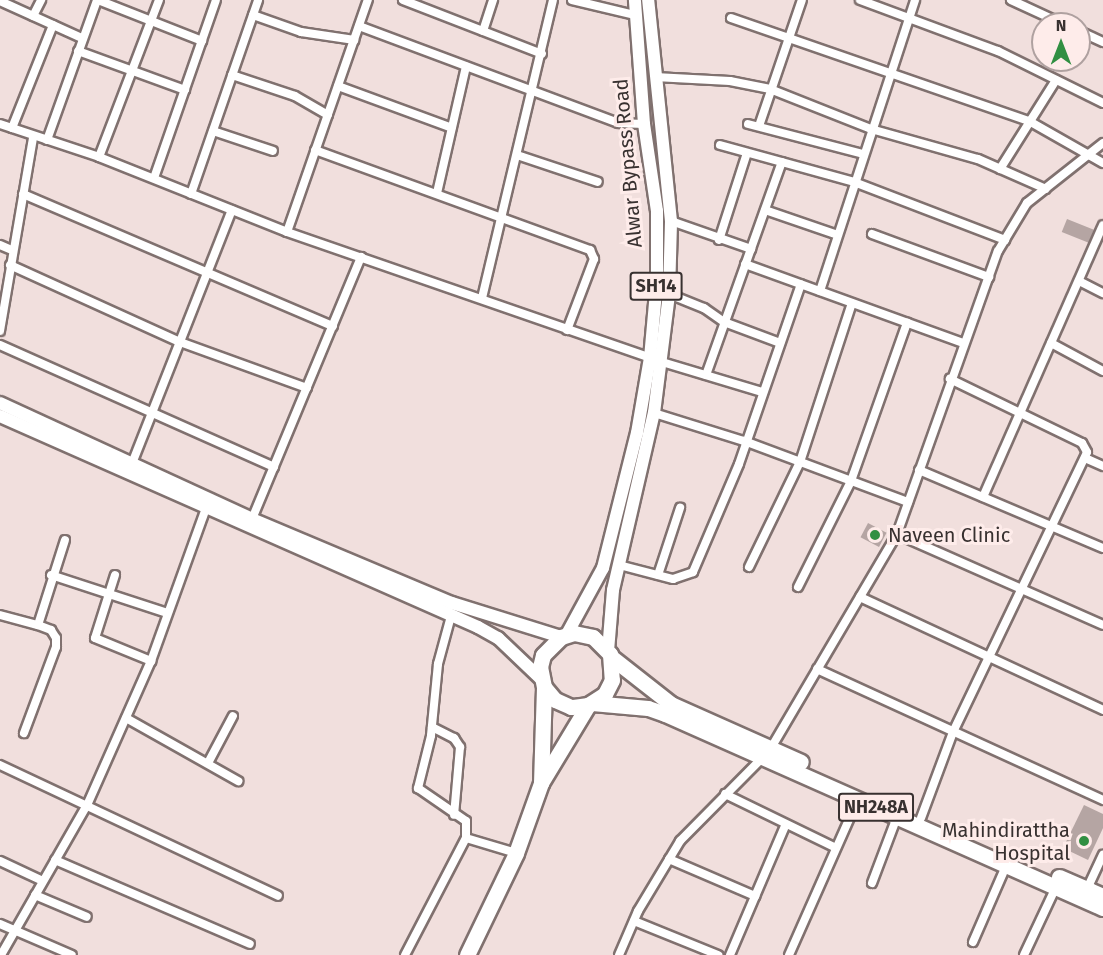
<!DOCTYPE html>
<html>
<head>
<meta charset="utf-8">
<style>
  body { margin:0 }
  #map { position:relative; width:1103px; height:955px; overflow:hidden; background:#f1dfdd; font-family:"Fira Sans",sans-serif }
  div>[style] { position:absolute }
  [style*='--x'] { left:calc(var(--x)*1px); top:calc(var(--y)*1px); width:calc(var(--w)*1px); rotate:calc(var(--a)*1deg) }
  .building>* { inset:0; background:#b5a5a3; transform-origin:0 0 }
  .roads { filter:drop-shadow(2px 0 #80716f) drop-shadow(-2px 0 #80716f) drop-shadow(0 2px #80716f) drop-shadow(0 -2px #80716f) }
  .street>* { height:8px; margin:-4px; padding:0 4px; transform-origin:4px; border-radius:4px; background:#fff }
  .secondary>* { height:12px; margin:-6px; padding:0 6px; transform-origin:6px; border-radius:6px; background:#fff }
  .primary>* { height:12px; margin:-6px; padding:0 6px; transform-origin:6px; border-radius:6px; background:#fff }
  .highway>* { height:15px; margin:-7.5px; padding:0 7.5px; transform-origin:7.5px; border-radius:7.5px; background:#fff }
  .dots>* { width:16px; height:16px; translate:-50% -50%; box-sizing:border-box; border:3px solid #feecea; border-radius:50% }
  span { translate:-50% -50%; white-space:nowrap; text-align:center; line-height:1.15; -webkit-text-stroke:6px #feecea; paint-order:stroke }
  .shield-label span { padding:2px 4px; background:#feecea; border:2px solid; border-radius:4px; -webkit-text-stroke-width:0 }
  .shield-label { font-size:18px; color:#383130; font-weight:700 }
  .street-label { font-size:20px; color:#383130 }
  .poi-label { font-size:20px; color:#383130 }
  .left { translate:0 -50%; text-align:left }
  .right { translate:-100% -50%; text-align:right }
  .north { position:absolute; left:1031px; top:12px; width:60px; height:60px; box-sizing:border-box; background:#feecea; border:2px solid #afa1a0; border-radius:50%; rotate:0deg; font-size:16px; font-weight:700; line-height:24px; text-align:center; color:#383130 }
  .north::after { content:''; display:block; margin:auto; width:21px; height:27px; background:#318f42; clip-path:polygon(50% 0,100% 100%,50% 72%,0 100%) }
</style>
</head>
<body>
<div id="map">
  <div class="building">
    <i style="left:1067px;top:219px;width:29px;height:14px;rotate:22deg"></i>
    <i style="left:868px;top:523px;width:21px;height:16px;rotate:28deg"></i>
    <i style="clip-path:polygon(1084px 805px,1103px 814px,1103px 828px,1088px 860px,1063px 848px)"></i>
  </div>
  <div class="roads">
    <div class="street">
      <i style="--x:98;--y:0;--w:112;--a:21.5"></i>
      <i style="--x:403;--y:0;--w:149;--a:21.2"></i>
      <i style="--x:572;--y:0;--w:65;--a:13.4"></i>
      <i style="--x:860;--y:0;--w:147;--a:20.3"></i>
      <i style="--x:998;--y:51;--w:117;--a:26.3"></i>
      <i style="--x:1011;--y:0;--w:57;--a:24.8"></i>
      <i style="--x:0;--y:1;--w:90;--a:24.3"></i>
      <i style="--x:253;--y:15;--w:51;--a:19.5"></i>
      <i style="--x:301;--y:32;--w:54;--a:8.6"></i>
      <i style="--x:33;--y:16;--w:18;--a:-63"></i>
      <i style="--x:731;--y:18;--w:315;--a:19.1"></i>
      <i style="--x:1029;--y:121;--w:85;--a:29.6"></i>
      <i style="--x:359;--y:26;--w:277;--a:20.5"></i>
      <i style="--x:618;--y:123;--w:26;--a:2"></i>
      <i style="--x:483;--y:31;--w:33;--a:-72"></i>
      <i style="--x:1079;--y:31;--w:26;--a:25"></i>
      <i style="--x:78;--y:51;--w:114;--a:20"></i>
      <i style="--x:232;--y:75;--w:66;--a:18.4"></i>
      <i style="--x:295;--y:96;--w:38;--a:30"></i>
      <i style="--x:655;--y:77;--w:75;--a:3.1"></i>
      <i style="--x:730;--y:81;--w:41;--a:11.3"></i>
      <i style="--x:770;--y:89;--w:109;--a:21.6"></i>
      <i style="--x:871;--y:129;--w:111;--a:15.7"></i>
      <i style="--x:978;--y:159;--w:74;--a:23.8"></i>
      <i style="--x:338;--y:86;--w:121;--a:20.2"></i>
      <i style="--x:0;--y:124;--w:104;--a:18.4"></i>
      <i style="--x:99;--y:157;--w:202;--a:21.7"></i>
      <i style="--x:287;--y:232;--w:384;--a:19.1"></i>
      <i style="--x:748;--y:124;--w:119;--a:14.6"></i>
      <i style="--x:759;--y:126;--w:133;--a:-71.2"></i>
      <i style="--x:12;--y:128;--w:111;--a:-68.3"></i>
      <i style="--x:213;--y:131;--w:63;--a:18.4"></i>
      <i style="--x:47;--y:140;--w:149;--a:-70.3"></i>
      <i style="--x:720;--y:145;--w:139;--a:15.4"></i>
      <i style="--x:854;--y:182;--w:162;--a:21"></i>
      <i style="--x:315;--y:150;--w:293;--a:20"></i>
      <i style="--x:590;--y:250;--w:10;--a:66"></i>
      <i style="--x:594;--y:259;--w:76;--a:110.8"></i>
      <i style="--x:517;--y:155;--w:85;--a:18.4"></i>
      <i style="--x:99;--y:157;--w:168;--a:-69.1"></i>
      <i style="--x:1000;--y:169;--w:105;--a:-57.8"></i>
      <i style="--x:154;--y:178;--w:188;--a:-70.8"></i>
      <i style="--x:437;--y:193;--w:130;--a:-77.1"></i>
      <i style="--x:23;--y:194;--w:337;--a:23.1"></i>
      <i style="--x:191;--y:194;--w:205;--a:-70.9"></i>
      <i style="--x:765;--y:210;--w:77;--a:18.9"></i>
      <i style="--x:671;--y:221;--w:85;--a:19.3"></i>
      <i style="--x:287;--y:232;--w:246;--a:-70.8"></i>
      <i style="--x:872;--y:234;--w:125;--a:20.2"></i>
      <i style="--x:719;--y:240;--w:91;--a:-72.2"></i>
      <i style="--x:0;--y:245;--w:13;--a:23"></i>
      <i style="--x:745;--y:264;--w:232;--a:19.9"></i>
      <i style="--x:10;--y:265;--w:187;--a:24.4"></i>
      <i style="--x:180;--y:342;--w:135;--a:19.9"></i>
      <i style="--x:1079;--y:281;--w:27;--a:27"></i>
      <i style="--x:820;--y:291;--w:306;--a:-71.9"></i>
      <i style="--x:669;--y:294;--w:38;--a:22"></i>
      <i style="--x:704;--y:308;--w:24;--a:35"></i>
      <i style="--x:724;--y:322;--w:60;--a:20.6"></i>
      <i style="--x:482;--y:298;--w:306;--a:-76.6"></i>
      <i style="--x:0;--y:331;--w:197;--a:-80.3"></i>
      <i style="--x:1051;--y:343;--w:59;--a:28.3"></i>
      <i style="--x:0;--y:345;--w:300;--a:24"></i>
      <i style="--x:662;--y:362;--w:104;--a:16.7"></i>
      <i style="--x:706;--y:375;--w:226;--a:-70.4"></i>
      <i style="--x:654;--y:413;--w:94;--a:17.3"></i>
      <i style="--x:744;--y:441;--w:175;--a:20.4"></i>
      <i style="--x:1085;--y:458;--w:20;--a:24"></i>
      <i style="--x:131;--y:466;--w:275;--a:-68.5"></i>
      <i style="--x:919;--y:470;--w:200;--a:23"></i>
      <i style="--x:983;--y:497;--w:297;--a:-66.2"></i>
      <i style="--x:252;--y:519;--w:284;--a:-67.4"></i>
      <i style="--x:897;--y:534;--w:225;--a:23.8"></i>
      <i style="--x:619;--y:565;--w:56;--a:14.5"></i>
      <i style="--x:673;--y:579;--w:21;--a:-19"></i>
      <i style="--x:693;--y:572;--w:117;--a:-66.9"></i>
      <i style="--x:739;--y:464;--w:190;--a:-71"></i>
      <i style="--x:749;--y:567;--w:117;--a:-64.1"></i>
      <i style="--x:800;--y:462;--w:167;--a:-71.9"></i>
      <i style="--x:51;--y:575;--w:122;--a:18.1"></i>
      <i style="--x:115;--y:575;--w:66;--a:107.6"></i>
      <i style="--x:95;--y:638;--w:61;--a:22.3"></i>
      <i style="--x:658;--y:575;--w:71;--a:-71.8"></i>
      <i style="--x:798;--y:587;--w:119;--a:-63.4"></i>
      <i style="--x:851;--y:481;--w:168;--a:-70.5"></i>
      <i style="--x:860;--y:597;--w:268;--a:24.9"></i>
      <i style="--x:0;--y:615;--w:39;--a:15"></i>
      <i style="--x:38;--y:625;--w:14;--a:21"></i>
      <i style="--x:51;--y:630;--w:9;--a:58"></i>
      <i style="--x:56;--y:638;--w:9;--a:90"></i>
      <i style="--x:56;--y:647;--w:92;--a:110.4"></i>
      <i style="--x:451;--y:616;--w:50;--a:105.2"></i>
      <i style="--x:438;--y:664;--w:72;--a:95.6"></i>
      <i style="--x:431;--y:736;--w:54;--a:104"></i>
      <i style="--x:418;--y:788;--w:58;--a:34.5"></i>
      <i style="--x:466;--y:821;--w:17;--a:90"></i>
      <i style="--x:38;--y:625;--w:89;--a:-72.4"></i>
      <i style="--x:817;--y:669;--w:315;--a:24.6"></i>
      <i style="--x:126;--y:718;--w:129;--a:29.4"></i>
      <i style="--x:432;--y:727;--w:25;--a:27"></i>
      <i style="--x:454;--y:738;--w:11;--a:56"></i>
      <i style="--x:460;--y:747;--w:68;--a:95"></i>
      <i style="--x:771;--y:748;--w:248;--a:-59.5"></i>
      <i style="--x:897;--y:534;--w:300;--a:-70.4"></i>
      <i style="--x:998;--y:251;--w:56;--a:-58.9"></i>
      <i style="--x:1027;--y:203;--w:97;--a:-38.3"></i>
      <i style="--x:208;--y:763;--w:53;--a:-62"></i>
      <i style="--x:0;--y:765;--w:307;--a:25.2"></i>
      <i style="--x:725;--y:794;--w:123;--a:25.9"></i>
      <i style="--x:921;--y:818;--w:92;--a:-69.6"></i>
      <i style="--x:953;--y:732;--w:310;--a:-64.4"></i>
      <i style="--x:1087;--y:452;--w:10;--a:-119"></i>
      <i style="--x:1082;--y:443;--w:147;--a:-154.1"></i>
      <i style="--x:669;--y:859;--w:94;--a:23.3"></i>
      <i style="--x:55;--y:860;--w:212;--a:23.3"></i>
      <i style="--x:0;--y:861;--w:47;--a:24.9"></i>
      <i style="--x:872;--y:883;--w:71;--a:-69.3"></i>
      <i style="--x:1087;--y:889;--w:38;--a:-65"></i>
      <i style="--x:35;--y:895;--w:56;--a:22.9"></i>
      <i style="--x:634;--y:921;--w:91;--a:22"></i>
      <i style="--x:0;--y:924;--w:78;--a:23.3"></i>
      <i style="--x:973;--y:942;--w:83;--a:-66.5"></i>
      <i style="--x:1;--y:955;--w:175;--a:-60.2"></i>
      <i style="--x:88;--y:803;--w:155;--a:-66.1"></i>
      <i style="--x:151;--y:661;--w:168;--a:-70.2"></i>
      <i style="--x:405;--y:955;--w:132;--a:-62.5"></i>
      <i style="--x:466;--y:838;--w:52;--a:16.7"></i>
      <i style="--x:619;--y:955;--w:48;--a:-66.6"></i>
      <i style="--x:638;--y:911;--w:82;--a:-59"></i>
      <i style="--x:680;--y:841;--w:118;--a:-45.3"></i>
      <i style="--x:730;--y:955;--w:142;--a:-66.9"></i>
      <i style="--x:789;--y:955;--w:171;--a:-66.1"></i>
      <i style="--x:1024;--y:955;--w:75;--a:-64.8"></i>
    </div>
    <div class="secondary">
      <i style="--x:0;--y:403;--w:277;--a:24.7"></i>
      <i style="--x:252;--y:519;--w:217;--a:22.8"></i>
      <i style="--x:452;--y:603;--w:114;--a:17.3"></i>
      <i style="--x:0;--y:416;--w:522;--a:23.82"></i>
      <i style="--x:478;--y:627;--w:23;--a:29"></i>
      <i style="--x:498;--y:638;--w:59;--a:43.6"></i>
    </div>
    <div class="primary">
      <i style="--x:567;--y:634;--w:75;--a:-61.4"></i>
      <i style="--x:603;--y:568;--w:139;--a:-75.9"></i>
      <i style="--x:637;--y:433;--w:76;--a:-80.2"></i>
      <i style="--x:650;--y:358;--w:77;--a:-84.8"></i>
      <i style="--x:657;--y:281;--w:70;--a:-90"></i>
      <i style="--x:657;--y:211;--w:88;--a:-98.5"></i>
      <i style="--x:644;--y:124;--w:124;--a:-94.2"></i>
      <i style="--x:608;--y:651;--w:61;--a:-85.3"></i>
      <i style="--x:613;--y:590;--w:182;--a:-77"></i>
      <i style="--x:654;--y:413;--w:120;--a:-82.8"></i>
      <i style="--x:669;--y:294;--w:73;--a:-88.4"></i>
      <i style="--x:671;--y:221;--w:222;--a:-95.9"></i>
    </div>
    <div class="highway">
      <i style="--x:611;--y:657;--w:76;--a:38.1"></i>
      <i style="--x:671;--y:704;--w:142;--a:24"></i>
      <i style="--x:592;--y:703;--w:56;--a:5.1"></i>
      <i style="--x:648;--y:708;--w:18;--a:19"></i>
      <i style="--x:665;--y:714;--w:479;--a:23.9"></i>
      <i style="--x:541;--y:783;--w:96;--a:-88.2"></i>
      <i style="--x:544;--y:687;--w:20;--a:-101"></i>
      <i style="--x:540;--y:667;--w:12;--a:-76"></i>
      <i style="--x:543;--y:655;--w:25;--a:-45"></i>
      <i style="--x:561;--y:637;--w:14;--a:-17"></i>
      <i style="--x:574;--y:633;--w:19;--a:12"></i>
      <i style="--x:593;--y:637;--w:24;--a:45"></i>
      <i style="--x:610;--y:654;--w:26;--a:86"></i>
      <i style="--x:612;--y:680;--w:16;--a:117"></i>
      <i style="--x:605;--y:694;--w:20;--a:147"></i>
      <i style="--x:588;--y:705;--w:17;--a:173"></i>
      <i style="--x:571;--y:707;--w:17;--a:-156"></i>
      <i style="--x:555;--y:700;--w:17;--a:-130"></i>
      <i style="--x:1059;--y:877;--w:48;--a:23.4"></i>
      <i style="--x:467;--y:955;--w:113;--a:-64.3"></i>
      <i style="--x:516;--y:853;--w:74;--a:-70.3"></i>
      <i style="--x:541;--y:783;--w:91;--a:-58.9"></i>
    </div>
  </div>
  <div class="dots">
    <i style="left:875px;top:535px;background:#318f42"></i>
    <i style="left:1084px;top:841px;background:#318f42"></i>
  </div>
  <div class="shield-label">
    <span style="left:656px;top:286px">SH14</span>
    <span style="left:876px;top:807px">NH248A</span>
  </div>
  <div class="street-label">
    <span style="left:628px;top:163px;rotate:-95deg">Alwar Bypass Road</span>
  </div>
  <div class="poi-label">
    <span class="left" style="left:888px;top:535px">Naveen Clinic</span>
    <span class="right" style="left:1070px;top:842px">Mahindirattha<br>Hospital</span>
  </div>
  <div class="north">N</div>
</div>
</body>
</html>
